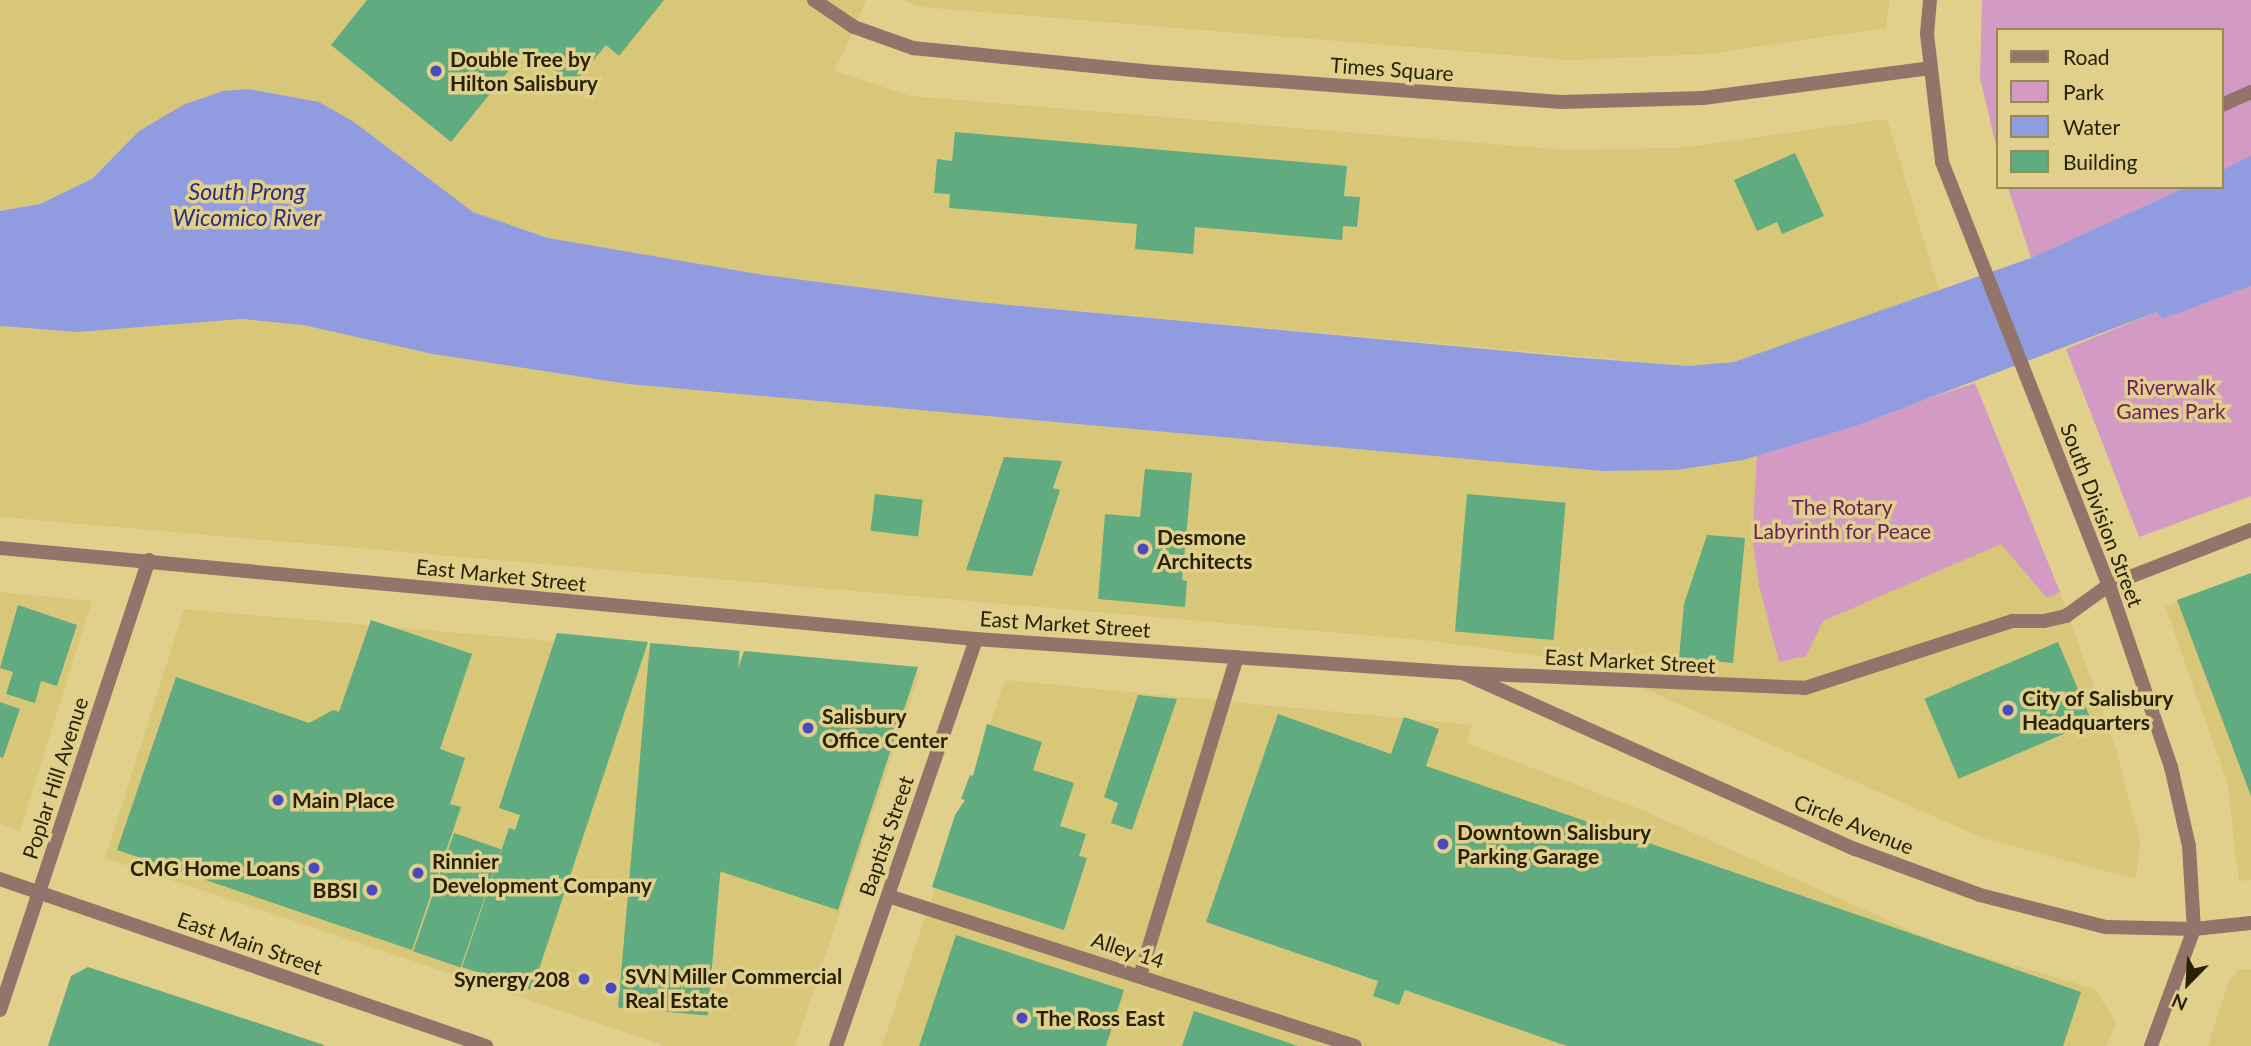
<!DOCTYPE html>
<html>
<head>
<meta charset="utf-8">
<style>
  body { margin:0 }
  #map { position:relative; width:2251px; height:1046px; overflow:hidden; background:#e0d08b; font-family:Lato,sans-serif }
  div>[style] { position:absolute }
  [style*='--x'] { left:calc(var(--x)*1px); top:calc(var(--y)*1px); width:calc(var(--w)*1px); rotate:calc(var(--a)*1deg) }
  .built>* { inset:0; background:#d8c679 }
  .green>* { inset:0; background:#d39ac3 }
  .water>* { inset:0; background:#919ce0 }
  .building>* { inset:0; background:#60ab7f; transform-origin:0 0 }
  .service>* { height:14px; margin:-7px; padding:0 7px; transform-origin:7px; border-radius:7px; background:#92746b }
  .minor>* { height:14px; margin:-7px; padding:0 7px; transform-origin:7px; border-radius:7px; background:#92746b }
  .tertiary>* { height:14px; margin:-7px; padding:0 7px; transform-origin:7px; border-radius:7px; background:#92746b }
  .dots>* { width:19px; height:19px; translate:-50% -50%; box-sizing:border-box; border:4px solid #e0d08b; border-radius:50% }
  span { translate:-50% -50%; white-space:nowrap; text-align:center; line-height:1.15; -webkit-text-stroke:7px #e0d08b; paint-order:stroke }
  .poi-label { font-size:21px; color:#272105; font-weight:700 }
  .left { translate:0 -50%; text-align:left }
  .right { translate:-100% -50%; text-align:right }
  .street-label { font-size:21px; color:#272105 }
  .park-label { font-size:21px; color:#6b1f5c }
  .water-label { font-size:23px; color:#2d2e7d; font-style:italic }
  .legend { position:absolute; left:1996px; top:28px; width:228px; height:161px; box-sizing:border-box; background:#e0d08b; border:2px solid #968a55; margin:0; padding:9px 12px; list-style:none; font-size:21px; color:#272105 }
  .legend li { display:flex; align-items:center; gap:14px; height:35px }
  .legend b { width:35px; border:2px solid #968a55 }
  .north { position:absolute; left:2153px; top:948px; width:70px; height:70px; -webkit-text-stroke:5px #e0d08b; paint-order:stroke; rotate:204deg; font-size:19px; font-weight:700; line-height:28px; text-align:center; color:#272105 }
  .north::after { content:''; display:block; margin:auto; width:24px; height:32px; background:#272105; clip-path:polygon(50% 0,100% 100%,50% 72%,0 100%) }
</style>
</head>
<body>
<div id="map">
  <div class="built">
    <i style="clip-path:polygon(0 0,866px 0,835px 71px,910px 96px,1565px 150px,1679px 148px,1887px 119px,1939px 290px,1774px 351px,1734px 362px,1688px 366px,968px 301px,764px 275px,548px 238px,473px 212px,354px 122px,319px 102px,248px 89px,183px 105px,139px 131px,92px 179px,40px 204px,0 211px)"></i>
    <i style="clip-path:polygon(903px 0,1890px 0,1885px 28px,1708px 54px,1569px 60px,921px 7px)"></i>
    <i style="clip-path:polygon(242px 319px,303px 325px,628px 384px,1603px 471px,1676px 470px,1757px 455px,1752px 538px,1759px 586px,1779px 662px,1806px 656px,1823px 621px,2002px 543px,2047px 598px,2060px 592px,2117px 752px,2140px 841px,2136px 879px,1983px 838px,1602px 670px,1545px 657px,1432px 641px,0 517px,0 326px,78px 332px)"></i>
    <i style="clip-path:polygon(2251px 575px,2251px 880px,2239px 881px,2227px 782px,2165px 606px)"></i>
    <i style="clip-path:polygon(0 592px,92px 601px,20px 831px,0 824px)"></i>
    <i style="clip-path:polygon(184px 609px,920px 673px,795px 1046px,667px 1046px,105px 858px)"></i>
    <i style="clip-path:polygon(1005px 680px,1472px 725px,1467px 743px,1642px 810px,1941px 944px,2095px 989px,2116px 1023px,2106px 1046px,882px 1046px)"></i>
    <i style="clip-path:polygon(2240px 969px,2251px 969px,2251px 1046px,2208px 1046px,2229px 980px)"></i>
  </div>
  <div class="green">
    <i style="clip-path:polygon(1982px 0,2251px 0,2251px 155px,2221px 171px,2221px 30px,1997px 30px,1997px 149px,1980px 78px)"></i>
    <i style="clip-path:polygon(2008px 187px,2186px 187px,2031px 258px)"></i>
    <i style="clip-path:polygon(2251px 286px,2251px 496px,2139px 537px,2066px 349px,2157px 312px,2162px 318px)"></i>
    <i style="clip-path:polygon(1975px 383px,2060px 592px,2047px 598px,2001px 544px,1823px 621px,1806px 656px,1779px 662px,1759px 586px,1752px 538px,1757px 455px)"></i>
  </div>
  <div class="water">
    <i style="clip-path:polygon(248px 89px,319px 102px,354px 122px,473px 212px,548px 238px,764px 275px,968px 301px,1571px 357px,1688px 366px,1734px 362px,2031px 258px,2186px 187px,2221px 187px,2221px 171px,2251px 155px,2251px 286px,2162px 319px,2157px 312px,1855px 426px,1743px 460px,1676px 470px,1603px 471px,628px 384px,433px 354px,303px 325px,242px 319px,78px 332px,0 326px,0 211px,40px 204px,92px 179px,139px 131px,183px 105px,223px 91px)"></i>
  </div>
  <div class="building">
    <i style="clip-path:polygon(367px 0,664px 0,619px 56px,606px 45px,573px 85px,527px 48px,451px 142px,331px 45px)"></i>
    <i style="clip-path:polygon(955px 132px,1347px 166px,1344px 196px,1360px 197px,1357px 227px,1343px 226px,1342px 240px,1195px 227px,1193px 254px,1135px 249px,1137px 224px,949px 208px,950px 194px,934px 193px,937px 159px,952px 161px)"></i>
    <i style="clip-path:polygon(1795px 153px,1824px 216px,1782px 234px,1777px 222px,1757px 231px,1734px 180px)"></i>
    <i style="clip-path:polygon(1004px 457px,1062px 461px,1053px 488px,1060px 490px,1032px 576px,966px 570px)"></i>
    <i style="clip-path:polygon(1145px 469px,1192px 473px,1182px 580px,1187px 581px,1185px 607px,1098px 599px,1105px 514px,1140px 517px)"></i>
    <i style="left:875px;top:494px;width:48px;height:37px;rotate:7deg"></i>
    <i style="left:1467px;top:494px;width:99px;height:138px;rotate:5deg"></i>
    <i style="clip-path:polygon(1707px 535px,1745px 538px,1733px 663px,1679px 658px,1684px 604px)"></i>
    <i style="clip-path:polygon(2251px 573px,2251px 796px,2177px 600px)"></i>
    <i style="clip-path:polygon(18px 605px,77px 625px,57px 686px,41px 681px,35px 703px,6px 694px,13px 672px,0 668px)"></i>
    <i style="clip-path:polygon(371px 620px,472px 654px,440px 749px,465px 758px,450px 804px,461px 807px,412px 950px,117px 850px,176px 677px,309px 723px,333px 710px,339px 712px)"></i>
    <i style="clip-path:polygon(557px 633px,648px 642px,532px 990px,462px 967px,509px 828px,515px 830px,520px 815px,499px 808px)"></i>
    <i style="left:2058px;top:642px;width:87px;height:145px;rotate:67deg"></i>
    <i style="left:650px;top:643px;width:90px;height:366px;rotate:5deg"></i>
    <i style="clip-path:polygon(744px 651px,918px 667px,838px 910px,676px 857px)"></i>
    <i style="clip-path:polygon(1138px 695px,1177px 699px,1132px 830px,1111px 823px,1118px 803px,1104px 797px)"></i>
    <i style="clip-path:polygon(0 702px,20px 709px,3px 758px,0 757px)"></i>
    <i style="clip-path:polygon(1278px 714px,1391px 754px,1404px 717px,1439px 729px,1426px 766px,2081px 992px,2063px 1046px,1567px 1046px,1405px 990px,1399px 1005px,1373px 996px,1378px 981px,1206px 922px)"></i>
    <i style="clip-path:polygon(987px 724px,1042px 742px,1033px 770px,1074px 783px,1060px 826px,1086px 834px,1079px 856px,1087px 858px,1064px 930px,932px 887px,955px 815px,965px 800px,961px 799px,970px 775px,973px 776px)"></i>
    <i style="left:454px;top:833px;width:50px;height:125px;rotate:19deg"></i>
    <i style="clip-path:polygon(956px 935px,1124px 990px,1106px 1046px,919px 1046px)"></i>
    <i style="clip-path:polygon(88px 967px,324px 1045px,324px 1046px,48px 1046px,71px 976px)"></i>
    <i style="clip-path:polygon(1194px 1011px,1298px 1046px,1182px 1046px)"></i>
  </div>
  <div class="service">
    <i style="--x:814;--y:0;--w:48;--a:34"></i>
    <i style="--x:2222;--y:105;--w:32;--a:-24"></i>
    <i style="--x:1465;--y:673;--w:340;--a:2.5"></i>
    <i style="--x:1805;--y:688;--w:219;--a:-17.9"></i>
    <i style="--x:2013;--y:621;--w:31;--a:0"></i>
    <i style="--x:2044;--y:621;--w:23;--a:-13"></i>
    <i style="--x:2066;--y:616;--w:53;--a:-35.8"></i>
    <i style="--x:888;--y:896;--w:490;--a:17.8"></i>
    <i style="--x:1140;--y:976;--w:333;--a:-73.1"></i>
  </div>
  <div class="minor">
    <i style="--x:854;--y:27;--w:63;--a:19.6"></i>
    <i style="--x:913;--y:48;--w:241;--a:5.7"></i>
    <i style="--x:1153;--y:72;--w:409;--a:4.2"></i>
    <i style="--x:1561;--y:102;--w:142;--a:-1.6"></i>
    <i style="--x:1703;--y:98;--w:229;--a:-7.5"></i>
    <i style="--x:0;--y:548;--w:980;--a:5.33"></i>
    <i style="--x:976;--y:639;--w:488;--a:4"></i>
    <i style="--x:1463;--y:673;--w:430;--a:24.2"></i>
    <i style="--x:1855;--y:849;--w:133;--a:20.2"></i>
    <i style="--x:1980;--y:895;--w:130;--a:14.3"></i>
    <i style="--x:2106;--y:927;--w:88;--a:1.3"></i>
    <i style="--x:2194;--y:929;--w:57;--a:-6"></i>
    <i style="--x:2109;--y:585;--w:152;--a:-21.2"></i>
    <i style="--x:0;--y:1010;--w:474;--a:-71.7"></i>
    <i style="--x:836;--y:1046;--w:430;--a:-71"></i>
  </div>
  <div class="tertiary">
    <i style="--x:1930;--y:0;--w:34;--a:95"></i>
    <i style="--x:1927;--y:34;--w:129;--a:83.3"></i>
    <i style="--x:1942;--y:162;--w:455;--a:68.5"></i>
    <i style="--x:2109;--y:585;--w:192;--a:71.2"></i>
    <i style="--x:2171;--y:767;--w:81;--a:77.2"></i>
    <i style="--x:2189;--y:846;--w:83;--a:86.6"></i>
    <i style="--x:2194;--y:929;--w:125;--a:110.2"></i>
    <i style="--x:0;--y:879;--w:514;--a:18.96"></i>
  </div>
  <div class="dots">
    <i style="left:436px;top:71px;background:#494ac0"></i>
    <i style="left:1143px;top:549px;background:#494ac0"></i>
    <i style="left:2008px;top:710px;background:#494ac0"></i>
    <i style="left:808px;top:728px;background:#494ac0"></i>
    <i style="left:278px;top:800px;background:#494ac0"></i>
    <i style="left:1443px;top:844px;background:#494ac0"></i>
    <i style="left:314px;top:868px;background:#494ac0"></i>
    <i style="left:418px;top:873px;background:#494ac0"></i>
    <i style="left:372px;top:890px;background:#494ac0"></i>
    <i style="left:584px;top:979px;background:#494ac0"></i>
    <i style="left:611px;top:988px;background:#494ac0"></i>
    <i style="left:1022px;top:1018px;background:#494ac0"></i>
  </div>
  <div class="poi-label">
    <span class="left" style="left:450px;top:71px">Double Tree by<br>Hilton Salisbury</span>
    <span class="left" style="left:1157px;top:549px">Desmone<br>Architects</span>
    <span class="left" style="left:2022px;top:710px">City of Salisbury<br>Headquarters</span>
    <span class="left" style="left:822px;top:728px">Salisbury<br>Office Center</span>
    <span class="left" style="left:292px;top:800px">Main Place</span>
    <span class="left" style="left:1457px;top:844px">Downtown Salisbury<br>Parking Garage</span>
    <span class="left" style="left:432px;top:873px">Rinnier<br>Development Company</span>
    <span class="right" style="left:300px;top:868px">CMG Home Loans</span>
    <span class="right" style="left:358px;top:890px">BBSI</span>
    <span class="left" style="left:625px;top:988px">SVN Miller Commercial<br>Real Estate</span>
    <span class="right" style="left:570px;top:979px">Synergy 208</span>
    <span class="left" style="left:1036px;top:1018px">The Ross East</span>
  </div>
  <div class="street-label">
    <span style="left:1392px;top:69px;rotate:4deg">Times Square</span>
    <span style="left:2102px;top:515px;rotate:69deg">South Division Street</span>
    <span style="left:501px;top:575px;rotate:6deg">East Market Street</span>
    <span style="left:1065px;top:624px;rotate:4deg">East Market Street</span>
    <span style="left:1630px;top:661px;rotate:3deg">East Market Street</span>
    <span style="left:55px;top:778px;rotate:-72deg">Poplar Hill Avenue</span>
    <span style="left:1854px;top:824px;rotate:22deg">Circle Avenue</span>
    <span style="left:886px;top:836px;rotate:-71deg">Baptist Street</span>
    <span style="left:250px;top:943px;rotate:19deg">East Main Street</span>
    <span style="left:1128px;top:950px;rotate:18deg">Alley 14</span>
  </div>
  <div class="park-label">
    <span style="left:2171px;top:399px">Riverwalk<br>Games Park</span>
    <span style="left:1842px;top:519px">The Rotary<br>Labyrinth for Peace</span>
  </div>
  <div class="water-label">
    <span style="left:247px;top:204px">South Prong<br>Wicomico River</span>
  </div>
  <ul class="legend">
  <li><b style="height:9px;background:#92746b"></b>Road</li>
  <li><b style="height:19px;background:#d39ac3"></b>Park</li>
  <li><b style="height:19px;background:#919ce0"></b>Water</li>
  <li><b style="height:19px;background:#60ab7f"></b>Building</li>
  </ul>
  <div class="north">N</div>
</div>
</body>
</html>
